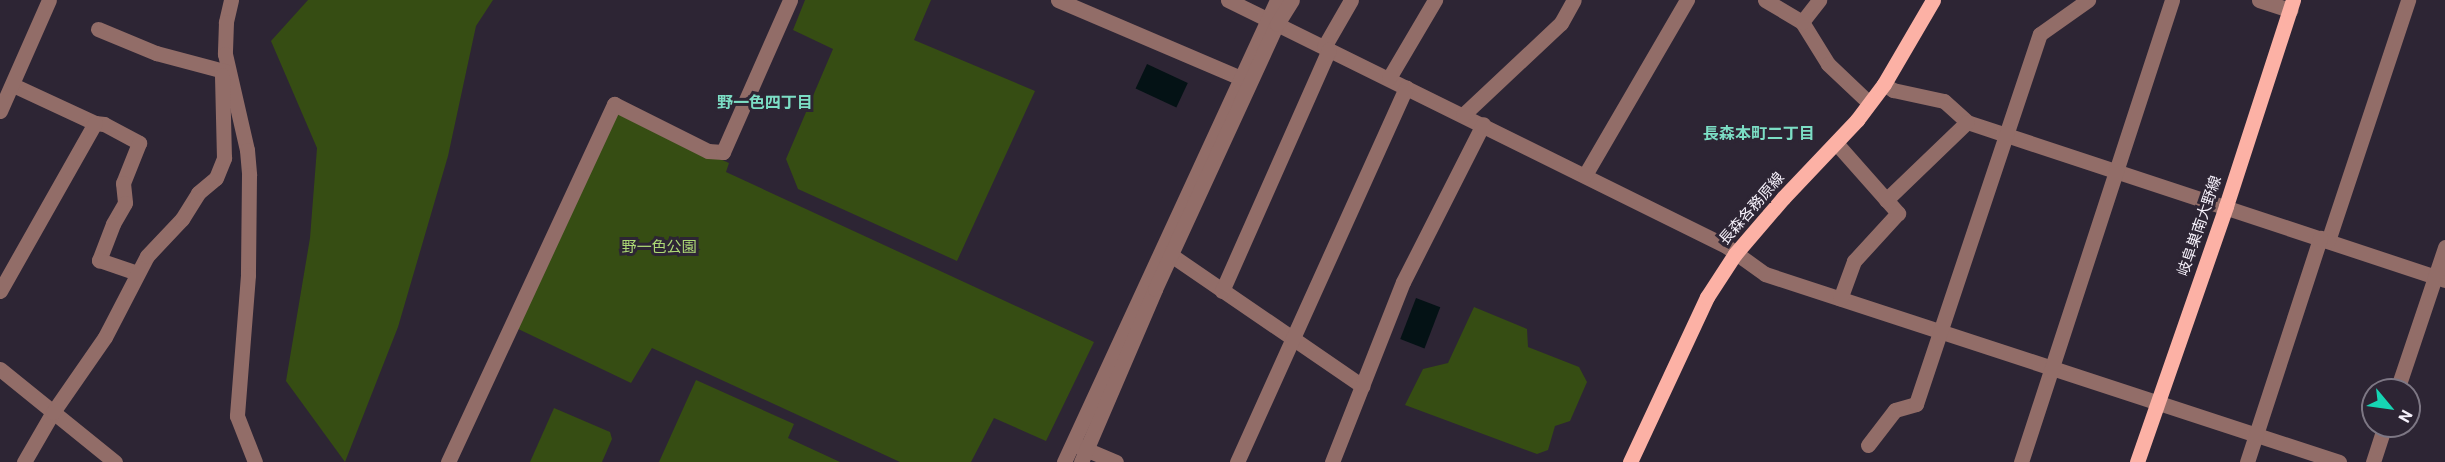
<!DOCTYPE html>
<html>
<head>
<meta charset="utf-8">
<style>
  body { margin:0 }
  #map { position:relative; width:2445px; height:462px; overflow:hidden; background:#2d2534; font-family:Roboto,"Noto Sans JP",sans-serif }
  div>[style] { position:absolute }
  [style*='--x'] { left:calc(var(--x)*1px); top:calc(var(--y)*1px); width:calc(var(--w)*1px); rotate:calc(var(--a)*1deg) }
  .green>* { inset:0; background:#364d13 }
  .water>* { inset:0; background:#041215; transform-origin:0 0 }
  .minor>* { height:15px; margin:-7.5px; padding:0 7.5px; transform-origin:7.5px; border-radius:7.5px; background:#926d68 }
  .major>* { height:15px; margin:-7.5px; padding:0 7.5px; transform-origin:7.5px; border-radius:7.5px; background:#fcb1a5 }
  span { translate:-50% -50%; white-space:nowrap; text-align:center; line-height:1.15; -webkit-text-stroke:6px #2d2534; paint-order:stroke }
  .street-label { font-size:15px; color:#f6f1fb }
  .park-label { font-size:15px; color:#add976 }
  .neighbourhood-label { font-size:16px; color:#7cdec5; font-weight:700 }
  .north { position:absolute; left:2361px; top:378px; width:60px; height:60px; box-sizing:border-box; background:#2d2534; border:2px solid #7d7784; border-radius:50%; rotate:119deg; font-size:16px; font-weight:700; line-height:24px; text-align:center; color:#f6f1fb }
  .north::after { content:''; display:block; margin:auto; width:21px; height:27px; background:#16d5b3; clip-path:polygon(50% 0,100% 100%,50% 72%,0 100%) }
</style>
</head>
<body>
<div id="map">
  <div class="green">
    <i style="clip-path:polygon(308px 0,493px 0,476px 26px,448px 156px,398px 327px,345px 462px,286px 381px,310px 238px,317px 148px,271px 41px)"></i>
    <i style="clip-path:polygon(805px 0,931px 0,914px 40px,1035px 91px,957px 261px,798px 189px,786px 159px,833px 49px,793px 30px)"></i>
    <i style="clip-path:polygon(614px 111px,729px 163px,726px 172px,1094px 342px,1046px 441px,994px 418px,971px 462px,900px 462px,652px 348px,631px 383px,512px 326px)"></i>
    <i style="clip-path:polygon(1474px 307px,1527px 329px,1528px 347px,1579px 367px,1587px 382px,1570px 421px,1555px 426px,1548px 450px,1537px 454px,1405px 405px,1423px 369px,1448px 363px)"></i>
    <i style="clip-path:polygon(696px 380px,794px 424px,788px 438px,840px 462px,659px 462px)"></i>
    <i style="clip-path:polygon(554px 408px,610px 432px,612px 439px,602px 462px,530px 462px)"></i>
  </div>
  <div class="water">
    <i style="left:1147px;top:64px;width:45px;height:27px;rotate:25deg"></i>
    <i style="left:1416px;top:298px;width:26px;height:44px;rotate:21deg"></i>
  </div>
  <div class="minor">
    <i style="--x:231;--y:0;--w:23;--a:103"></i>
    <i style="--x:226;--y:22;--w:32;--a:92"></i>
    <i style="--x:225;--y:54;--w:98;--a:77.1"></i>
    <i style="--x:247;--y:150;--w:25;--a:85"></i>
    <i style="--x:249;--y:175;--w:100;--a:90.6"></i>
    <i style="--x:248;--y:275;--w:141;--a:94.5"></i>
    <i style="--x:237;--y:416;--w:49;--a:68.6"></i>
    <i style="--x:1058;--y:0;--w:199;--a:23.1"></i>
    <i style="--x:1228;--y:0;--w:555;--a:26.29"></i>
    <i style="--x:1726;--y:246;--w:48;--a:35.7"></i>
    <i style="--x:1765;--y:274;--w:604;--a:18.13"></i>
    <i style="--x:1765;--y:0;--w:43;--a:30.7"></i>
    <i style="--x:1802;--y:22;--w:49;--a:58.2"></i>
    <i style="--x:1828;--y:64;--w:50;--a:43.4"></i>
    <i style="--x:2259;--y:0;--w:33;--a:18"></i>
    <i style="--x:1802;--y:22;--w:28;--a:-52"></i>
    <i style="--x:98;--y:29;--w:63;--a:22.5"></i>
    <i style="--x:156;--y:53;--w:74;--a:14.8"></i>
    <i style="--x:1324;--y:47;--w:54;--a:-60.1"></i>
    <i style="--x:1389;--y:78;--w:91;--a:-59.5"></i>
    <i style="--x:1884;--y:84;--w:11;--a:34"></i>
    <i style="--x:1893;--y:90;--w:52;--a:12.2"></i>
    <i style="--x:1944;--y:101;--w:31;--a:42"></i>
    <i style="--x:1967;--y:122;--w:503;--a:18.29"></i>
    <i style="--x:13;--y:85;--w:90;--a:24.9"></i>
    <i style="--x:95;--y:123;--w:9;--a:6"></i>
    <i style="--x:104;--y:124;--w:40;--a:28"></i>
    <i style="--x:139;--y:143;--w:43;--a:111.8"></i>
    <i style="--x:123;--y:183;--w:20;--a:84"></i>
    <i style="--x:125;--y:203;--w:24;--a:120"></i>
    <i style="--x:113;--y:224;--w:39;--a:111"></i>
    <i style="--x:99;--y:260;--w:40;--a:18.9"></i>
    <i style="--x:0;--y:111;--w:121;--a:-66.2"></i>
    <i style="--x:1463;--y:115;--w:134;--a:-43.2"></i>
    <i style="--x:1561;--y:23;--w:26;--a:-61"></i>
    <i style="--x:1836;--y:143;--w:94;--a:48.5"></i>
    <i style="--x:1898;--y:213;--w:65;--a:132.5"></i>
    <i style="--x:1854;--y:261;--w:40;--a:110.2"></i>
    <i style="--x:1585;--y:175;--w:203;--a:-59.8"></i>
    <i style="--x:1886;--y:200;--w:112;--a:-43.9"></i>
    <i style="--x:2328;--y:241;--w:254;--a:-71.6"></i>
    <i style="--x:1171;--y:255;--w:232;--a:34.4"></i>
    <i style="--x:0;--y:291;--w:193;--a:-60.5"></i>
    <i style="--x:1222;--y:291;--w:264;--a:-66.1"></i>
    <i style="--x:0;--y:369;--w:148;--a:39"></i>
    <i style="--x:2397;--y:390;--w:151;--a:-71.4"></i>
    <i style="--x:1868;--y:445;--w:44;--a:-52.4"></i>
    <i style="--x:1895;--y:410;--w:22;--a:-16"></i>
    <i style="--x:1916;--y:404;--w:390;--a:-71.5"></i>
    <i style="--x:2040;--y:34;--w:59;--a:-35.3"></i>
    <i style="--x:1078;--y:446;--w:41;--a:22.8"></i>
    <i style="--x:24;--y:462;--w:58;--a:-59.9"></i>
    <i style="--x:53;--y:412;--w:91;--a:-55.3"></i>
    <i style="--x:105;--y:337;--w:91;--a:-62.6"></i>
    <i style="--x:147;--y:256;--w:51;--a:-46.6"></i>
    <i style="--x:182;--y:219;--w:31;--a:-58"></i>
    <i style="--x:198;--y:193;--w:23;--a:-40"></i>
    <i style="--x:216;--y:178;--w:22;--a:-68"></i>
    <i style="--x:224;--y:158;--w:83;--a:-91.4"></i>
    <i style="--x:448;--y:462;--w:395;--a:-65.1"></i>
    <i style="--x:614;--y:104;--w:105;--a:26.6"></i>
    <i style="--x:708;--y:151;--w:15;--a:4"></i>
    <i style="--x:723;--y:152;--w:166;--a:-66.2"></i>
    <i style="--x:1064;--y:462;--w:509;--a:-65.25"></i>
    <i style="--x:1081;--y:462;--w:188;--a:-66.8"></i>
    <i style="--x:1155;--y:289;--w:292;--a:-65.3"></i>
    <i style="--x:1277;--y:24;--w:28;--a:-58"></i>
    <i style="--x:1237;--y:462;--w:411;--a:-65.7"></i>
    <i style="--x:1332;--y:462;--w:193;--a:-68.5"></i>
    <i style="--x:1403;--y:282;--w:177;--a:-63.1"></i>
    <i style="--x:2021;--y:462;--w:486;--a:-71.9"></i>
    <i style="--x:2247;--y:462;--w:236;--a:-71.9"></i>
    <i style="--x:2373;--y:462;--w:38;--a:-72"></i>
  </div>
  <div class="major">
    <i style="--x:1630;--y:462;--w:182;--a:-65"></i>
    <i style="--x:1707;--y:297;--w:51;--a:-56.9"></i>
    <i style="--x:1735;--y:254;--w:74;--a:-49.4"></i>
    <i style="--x:1783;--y:198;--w:108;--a:-46.5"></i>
    <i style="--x:1857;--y:120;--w:45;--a:-53.1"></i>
    <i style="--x:1884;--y:84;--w:97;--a:-59.7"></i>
    <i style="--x:2137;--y:462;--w:271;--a:-70.8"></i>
    <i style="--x:2226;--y:206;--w:217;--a:-72"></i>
  </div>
  <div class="street-label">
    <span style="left:1752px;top:209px;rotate:-49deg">長森各務原線</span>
    <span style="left:2200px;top:226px;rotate:-71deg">岐阜巣南大野線</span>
  </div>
  <div class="park-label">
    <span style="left:659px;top:248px">野一色公園</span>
  </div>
  <div class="neighbourhood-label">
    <span style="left:765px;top:103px">野一色四丁目</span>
    <span style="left:1759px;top:134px">長森本町二丁目</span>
  </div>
  <div class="north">N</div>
</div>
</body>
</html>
